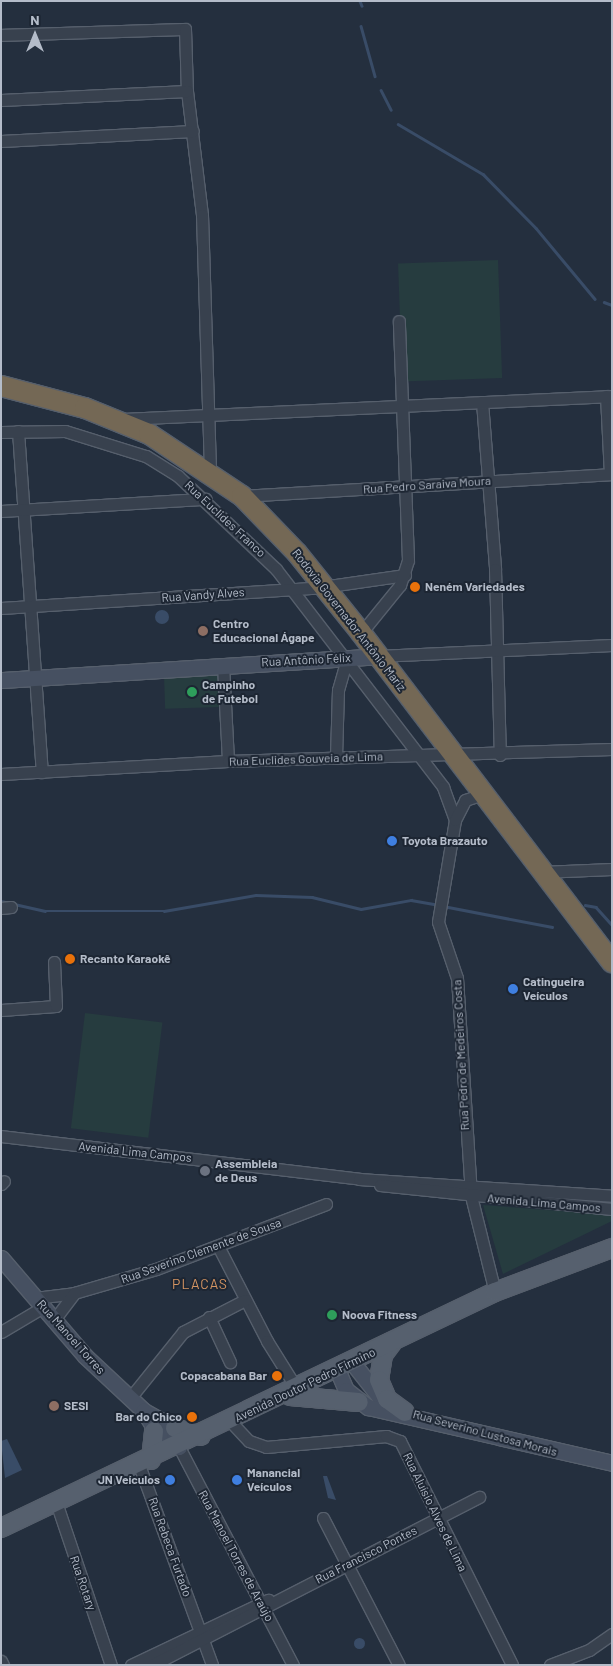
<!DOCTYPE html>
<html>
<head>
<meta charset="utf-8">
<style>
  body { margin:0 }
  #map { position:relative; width:613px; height:1666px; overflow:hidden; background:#242f3e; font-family:Barlow,sans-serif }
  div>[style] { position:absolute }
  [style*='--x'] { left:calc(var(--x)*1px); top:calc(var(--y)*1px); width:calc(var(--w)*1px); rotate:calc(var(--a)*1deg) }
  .green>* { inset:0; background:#263c3f; transform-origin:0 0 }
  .water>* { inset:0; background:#394c67 }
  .round { border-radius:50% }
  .stream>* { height:2.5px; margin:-1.25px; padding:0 1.25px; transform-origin:1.25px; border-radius:1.25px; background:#394c67 }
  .roads { filter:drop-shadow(1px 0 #565f6c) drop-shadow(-1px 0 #565f6c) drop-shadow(0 1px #565f6c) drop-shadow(0 -1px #565f6c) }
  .street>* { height:11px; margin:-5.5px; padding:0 5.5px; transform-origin:5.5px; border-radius:5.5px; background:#38414e }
  .secondary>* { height:15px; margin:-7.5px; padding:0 7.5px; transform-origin:7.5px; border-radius:7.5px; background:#465061 }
  .primary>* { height:18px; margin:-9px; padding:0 9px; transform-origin:9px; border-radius:9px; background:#56606e }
  .highway>* { height:20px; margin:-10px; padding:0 10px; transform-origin:10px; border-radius:10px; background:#746855 }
  .dots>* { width:14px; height:14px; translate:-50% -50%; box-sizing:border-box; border:2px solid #1d2633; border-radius:50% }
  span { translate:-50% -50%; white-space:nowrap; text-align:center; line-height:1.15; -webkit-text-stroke:4px #1d2633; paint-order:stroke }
  .street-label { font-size:12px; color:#b4bcc9 }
  .poi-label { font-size:12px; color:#b4bcc9; font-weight:700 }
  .left { translate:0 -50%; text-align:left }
  .right { translate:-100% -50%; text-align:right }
  .neighbourhood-label { font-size:14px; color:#d59563; letter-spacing:1px }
  .frame { position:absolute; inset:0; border:2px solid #b4bcc9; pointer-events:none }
  .north { position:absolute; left:10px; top:10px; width:50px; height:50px; -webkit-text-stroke:4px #1d2633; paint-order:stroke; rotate:0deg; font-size:14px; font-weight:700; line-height:20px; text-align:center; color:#b4bcc9 }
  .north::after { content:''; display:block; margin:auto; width:18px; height:22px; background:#b4bcc9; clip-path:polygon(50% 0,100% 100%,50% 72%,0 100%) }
</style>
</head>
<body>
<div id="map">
  <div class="green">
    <i style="left:498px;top:260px;width:118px;height:100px;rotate:88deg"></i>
    <i style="left:218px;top:675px;width:32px;height:54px;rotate:88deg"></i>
    <i style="left:85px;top:1013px;width:78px;height:116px;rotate:7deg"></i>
    <i style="clip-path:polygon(483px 1205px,612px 1215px,612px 1221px,503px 1274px)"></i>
  </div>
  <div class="water">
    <i class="round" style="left:155px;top:610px;width:14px;height:14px"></i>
    <i style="clip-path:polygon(7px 1439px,22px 1470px,5px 1478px,1px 1441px)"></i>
    <i style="clip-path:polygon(323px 1476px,327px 1476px,336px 1500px,328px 1498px)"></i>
    <i class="round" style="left:353.5px;top:1637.5px;width:11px;height:11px"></i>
  </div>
  <div class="stream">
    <i style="--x:360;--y:1;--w:5;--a:68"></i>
    <i style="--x:361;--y:26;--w:52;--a:74.4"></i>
    <i style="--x:381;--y:90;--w:22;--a:63"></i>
    <i style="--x:398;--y:124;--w:99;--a:30.5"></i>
    <i style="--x:483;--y:174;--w:76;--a:45.5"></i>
    <i style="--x:536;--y:228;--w:92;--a:50.3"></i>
    <i style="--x:604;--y:302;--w:9;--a:21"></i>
    <i style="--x:1;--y:901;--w:45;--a:12.8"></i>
    <i style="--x:45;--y:911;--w:119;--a:0"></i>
    <i style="--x:164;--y:911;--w:93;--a:-9.9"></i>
    <i style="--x:256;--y:895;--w:56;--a:2"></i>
    <i style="--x:312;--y:897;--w:50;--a:13.8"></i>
    <i style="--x:361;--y:909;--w:51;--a:-10.2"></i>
    <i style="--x:411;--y:900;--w:27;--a:10"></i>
    <i style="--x:585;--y:905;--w:11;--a:10"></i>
    <i style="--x:596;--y:907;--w:24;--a:48"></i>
    <i style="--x:443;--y:906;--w:111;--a:10.9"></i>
  </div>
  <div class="roads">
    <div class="street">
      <i style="--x:1;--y:35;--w:184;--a:-1.9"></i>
      <i style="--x:185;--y:29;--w:62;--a:88.2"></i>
      <i style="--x:187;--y:91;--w:125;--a:83.1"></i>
      <i style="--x:202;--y:215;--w:256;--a:88.2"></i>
      <i style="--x:1;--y:100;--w:186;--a:-2.8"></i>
      <i style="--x:1;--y:141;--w:192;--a:-3"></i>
      <i style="--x:606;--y:396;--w:78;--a:87.1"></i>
      <i style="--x:482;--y:402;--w:168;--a:85.5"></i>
      <i style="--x:495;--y:569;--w:186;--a:88.5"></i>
      <i style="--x:123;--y:419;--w:490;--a:-2.7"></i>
      <i style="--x:18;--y:431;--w:342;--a:86"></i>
      <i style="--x:1;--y:432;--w:64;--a:-0.9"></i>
      <i style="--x:65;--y:431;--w:85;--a:17.2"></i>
      <i style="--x:146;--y:456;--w:38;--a:32"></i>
      <i style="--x:178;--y:476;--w:135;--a:43.5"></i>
      <i style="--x:276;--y:569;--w:275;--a:52.5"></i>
      <i style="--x:443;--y:787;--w:35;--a:70"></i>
      <i style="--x:455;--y:820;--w:103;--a:99.5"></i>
      <i style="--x:438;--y:922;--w:59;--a:71.3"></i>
      <i style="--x:457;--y:978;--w:218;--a:86.3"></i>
      <i style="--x:471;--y:1196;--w:99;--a:76"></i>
      <i style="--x:242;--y:496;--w:371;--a:-3.4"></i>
      <i style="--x:1;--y:511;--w:205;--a:-3.4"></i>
      <i style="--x:1;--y:608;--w:322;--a:-3.7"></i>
      <i style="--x:322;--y:587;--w:84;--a:-8.2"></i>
      <i style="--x:361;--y:633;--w:62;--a:-50.9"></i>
      <i style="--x:400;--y:585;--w:26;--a:-72"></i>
      <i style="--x:408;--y:560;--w:239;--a:-92.2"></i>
      <i style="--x:378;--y:656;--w:234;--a:-2.7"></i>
      <i style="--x:223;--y:665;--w:96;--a:87"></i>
      <i style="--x:336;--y:757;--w:67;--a:-88.3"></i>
      <i style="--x:338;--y:690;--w:32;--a:-74"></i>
      <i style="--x:1;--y:774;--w:227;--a:-3.3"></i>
      <i style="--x:228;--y:761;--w:384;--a:-1.8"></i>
      <i style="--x:455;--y:820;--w:22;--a:-63"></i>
      <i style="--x:465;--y:800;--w:19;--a:-18"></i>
      <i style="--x:541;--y:872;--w:71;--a:-2.4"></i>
      <i style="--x:1;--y:908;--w:10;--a:-6"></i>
      <i style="--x:1;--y:1010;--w:55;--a:-4.2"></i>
      <i style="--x:56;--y:1006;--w:44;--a:-92.6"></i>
      <i style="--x:1;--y:1136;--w:361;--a:6.8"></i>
      <i style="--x:359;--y:1179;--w:254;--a:3.8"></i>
      <i style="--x:1;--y:1184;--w:4;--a:-45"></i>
      <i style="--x:380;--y:1185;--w:233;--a:5.9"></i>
      <i style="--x:218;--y:1246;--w:107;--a:62.7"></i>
      <i style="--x:267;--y:1341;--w:57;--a:58"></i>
      <i style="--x:35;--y:1298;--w:39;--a:-7"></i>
      <i style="--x:74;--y:1293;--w:85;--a:-16.3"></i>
      <i style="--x:156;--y:1269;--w:182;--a:-20.9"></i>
      <i style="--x:209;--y:1317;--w:50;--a:65"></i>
      <i style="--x:54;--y:1320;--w:34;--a:-53"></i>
      <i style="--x:1;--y:1332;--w:49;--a:-30.8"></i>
      <i style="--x:130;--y:1398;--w:85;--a:-51.2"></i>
      <i style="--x:183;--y:1332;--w:70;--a:-27.3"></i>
      <i style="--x:231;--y:1422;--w:26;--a:47"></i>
      <i style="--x:249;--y:1441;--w:18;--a:19"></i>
      <i style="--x:266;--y:1447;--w:121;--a:-5.2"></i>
      <i style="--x:386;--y:1436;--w:15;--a:20"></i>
      <i style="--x:400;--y:1441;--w:250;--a:63.4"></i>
      <i style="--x:179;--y:1447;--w:246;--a:62.4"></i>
      <i style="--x:139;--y:1465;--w:213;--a:69.9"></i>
      <i style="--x:56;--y:1502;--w:172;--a:71.4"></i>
      <i style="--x:323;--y:1518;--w:165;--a:62.7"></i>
      <i style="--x:1;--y:1661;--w:4;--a:63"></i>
      <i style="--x:131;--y:1665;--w:152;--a:-25.4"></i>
      <i style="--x:152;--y:1665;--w:368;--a:-27.2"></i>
      <i style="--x:550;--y:1665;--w:42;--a:-21"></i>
      <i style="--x:589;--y:1650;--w:28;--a:-35"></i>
    </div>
    <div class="secondary">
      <i style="--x:1;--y:680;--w:378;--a:-3.6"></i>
      <i style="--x:1;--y:1258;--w:129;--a:49.4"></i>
      <i style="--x:85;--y:1356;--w:81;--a:43"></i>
      <i style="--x:144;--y:1411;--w:35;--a:29"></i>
      <i style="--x:175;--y:1428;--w:19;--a:78"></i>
      <i style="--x:179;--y:1447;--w:21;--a:-152"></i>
      <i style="--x:160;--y:1437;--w:31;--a:-122"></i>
      <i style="--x:352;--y:1362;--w:53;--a:51.8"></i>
      <i style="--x:337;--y:1369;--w:23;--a:67"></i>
      <i style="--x:346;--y:1390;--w:28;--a:38"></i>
      <i style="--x:368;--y:1407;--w:250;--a:12.9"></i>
    </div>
    <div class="primary">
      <i style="--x:392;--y:1343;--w:15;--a:127"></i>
      <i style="--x:383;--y:1355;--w:25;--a:99"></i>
      <i style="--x:379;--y:1380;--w:21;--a:67"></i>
      <i style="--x:387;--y:1399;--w:22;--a:36"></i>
      <i style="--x:290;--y:1396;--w:69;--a:5"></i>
      <i style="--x:175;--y:1428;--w:27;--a:17"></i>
      <i style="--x:151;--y:1460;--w:29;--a:-84"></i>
      <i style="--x:1;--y:1528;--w:547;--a:-25.54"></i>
      <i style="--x:495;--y:1292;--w:125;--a:-20.6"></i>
    </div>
    <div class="highway">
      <i style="--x:1;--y:386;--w:87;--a:14.7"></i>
      <i style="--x:85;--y:408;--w:69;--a:22.1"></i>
      <i style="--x:149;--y:434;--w:112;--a:33.7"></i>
      <i style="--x:242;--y:496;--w:79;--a:46"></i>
      <i style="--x:297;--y:553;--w:102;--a:51.3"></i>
      <i style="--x:361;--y:633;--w:414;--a:52.7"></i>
    </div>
  </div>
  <div class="dots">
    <i style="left:415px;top:587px;background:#e8710a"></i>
    <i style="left:203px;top:631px;background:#8d6e63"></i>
    <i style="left:192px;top:692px;background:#2e9e5b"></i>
    <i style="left:392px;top:841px;background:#3f7fe0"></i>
    <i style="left:70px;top:959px;background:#e8710a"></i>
    <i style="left:513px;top:989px;background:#3f7fe0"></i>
    <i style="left:205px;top:1171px;background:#6b7280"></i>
    <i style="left:332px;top:1315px;background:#2e9e5b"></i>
    <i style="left:277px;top:1376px;background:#e8710a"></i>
    <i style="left:54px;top:1406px;background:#8d6e63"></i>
    <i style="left:192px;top:1417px;background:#e8710a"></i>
    <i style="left:170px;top:1480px;background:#3f7fe0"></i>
    <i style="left:237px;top:1480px;background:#3f7fe0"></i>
  </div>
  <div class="street-label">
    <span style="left:427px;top:485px;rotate:-4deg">Rua Pedro Saraiva Moura</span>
    <span style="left:225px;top:519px;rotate:43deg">Rua Euclides Franco</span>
    <span style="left:203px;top:595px;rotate:-4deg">Rua Vandy Alves</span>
    <span style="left:349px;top:620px;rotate:52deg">Rodovia Governador Antônio Mariz</span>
    <span style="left:306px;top:660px;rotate:-3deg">Rua Antônio Félix</span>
    <span style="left:306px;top:759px;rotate:-2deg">Rua Euclides Gouveia de Lima</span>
    <span style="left:461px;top:1055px;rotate:-93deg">Rua Pedro de Medeiros Costa</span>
    <span style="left:135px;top:1152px;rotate:6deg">Avenida Lima Campos</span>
    <span style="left:544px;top:1203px;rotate:5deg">Avenida Lima Campos</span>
    <span style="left:201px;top:1251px;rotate:-20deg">Rua Severino Clemente de Sousa</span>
    <span style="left:71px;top:1337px;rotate:48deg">Rua Manoel Torres</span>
    <span style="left:305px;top:1385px;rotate:-26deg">Avenida Doutor Pedro Firmino</span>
    <span style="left:485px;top:1433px;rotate:15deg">Rua Severino Lustosa Morais</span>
    <span style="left:435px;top:1512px;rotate:64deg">Rua Aluísio Alves de Lima</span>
    <span style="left:170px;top:1547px;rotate:70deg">Rua Rebeca Furtado</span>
    <span style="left:366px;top:1555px;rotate:-27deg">Rua Francisco Pontes</span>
    <span style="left:236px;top:1556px;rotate:62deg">Rua Manoel Torres de Araújo</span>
    <span style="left:83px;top:1583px;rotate:71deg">Rua Rotary</span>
  </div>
  <div class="poi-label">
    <span class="left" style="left:425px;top:587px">Neném Variedades</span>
    <span class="left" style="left:213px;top:631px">Centro<br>Educacional Ágape</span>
    <span class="left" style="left:202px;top:692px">Campinho<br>de Futebol</span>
    <span class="left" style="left:402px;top:841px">Toyota Brazauto</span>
    <span class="left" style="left:80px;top:959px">Recanto Karaokê</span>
    <span class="left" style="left:523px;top:989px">Catingueira<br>Veículos</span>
    <span class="left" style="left:215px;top:1171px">Assembleia<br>de Deus</span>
    <span class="left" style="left:342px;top:1315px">Noova Fitness</span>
    <span class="right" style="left:267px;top:1376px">Copacabana Bar</span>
    <span class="left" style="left:64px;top:1406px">SESI</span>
    <span class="right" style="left:182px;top:1417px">Bar do Chico</span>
    <span class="left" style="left:247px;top:1480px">Manancial<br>Veículos</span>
    <span class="right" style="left:160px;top:1480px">JN Veículos</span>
  </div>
  <div class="neighbourhood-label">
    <span style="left:200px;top:1284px">PLACAS</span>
  </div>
  <div class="frame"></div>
  <div class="north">N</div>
</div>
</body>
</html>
